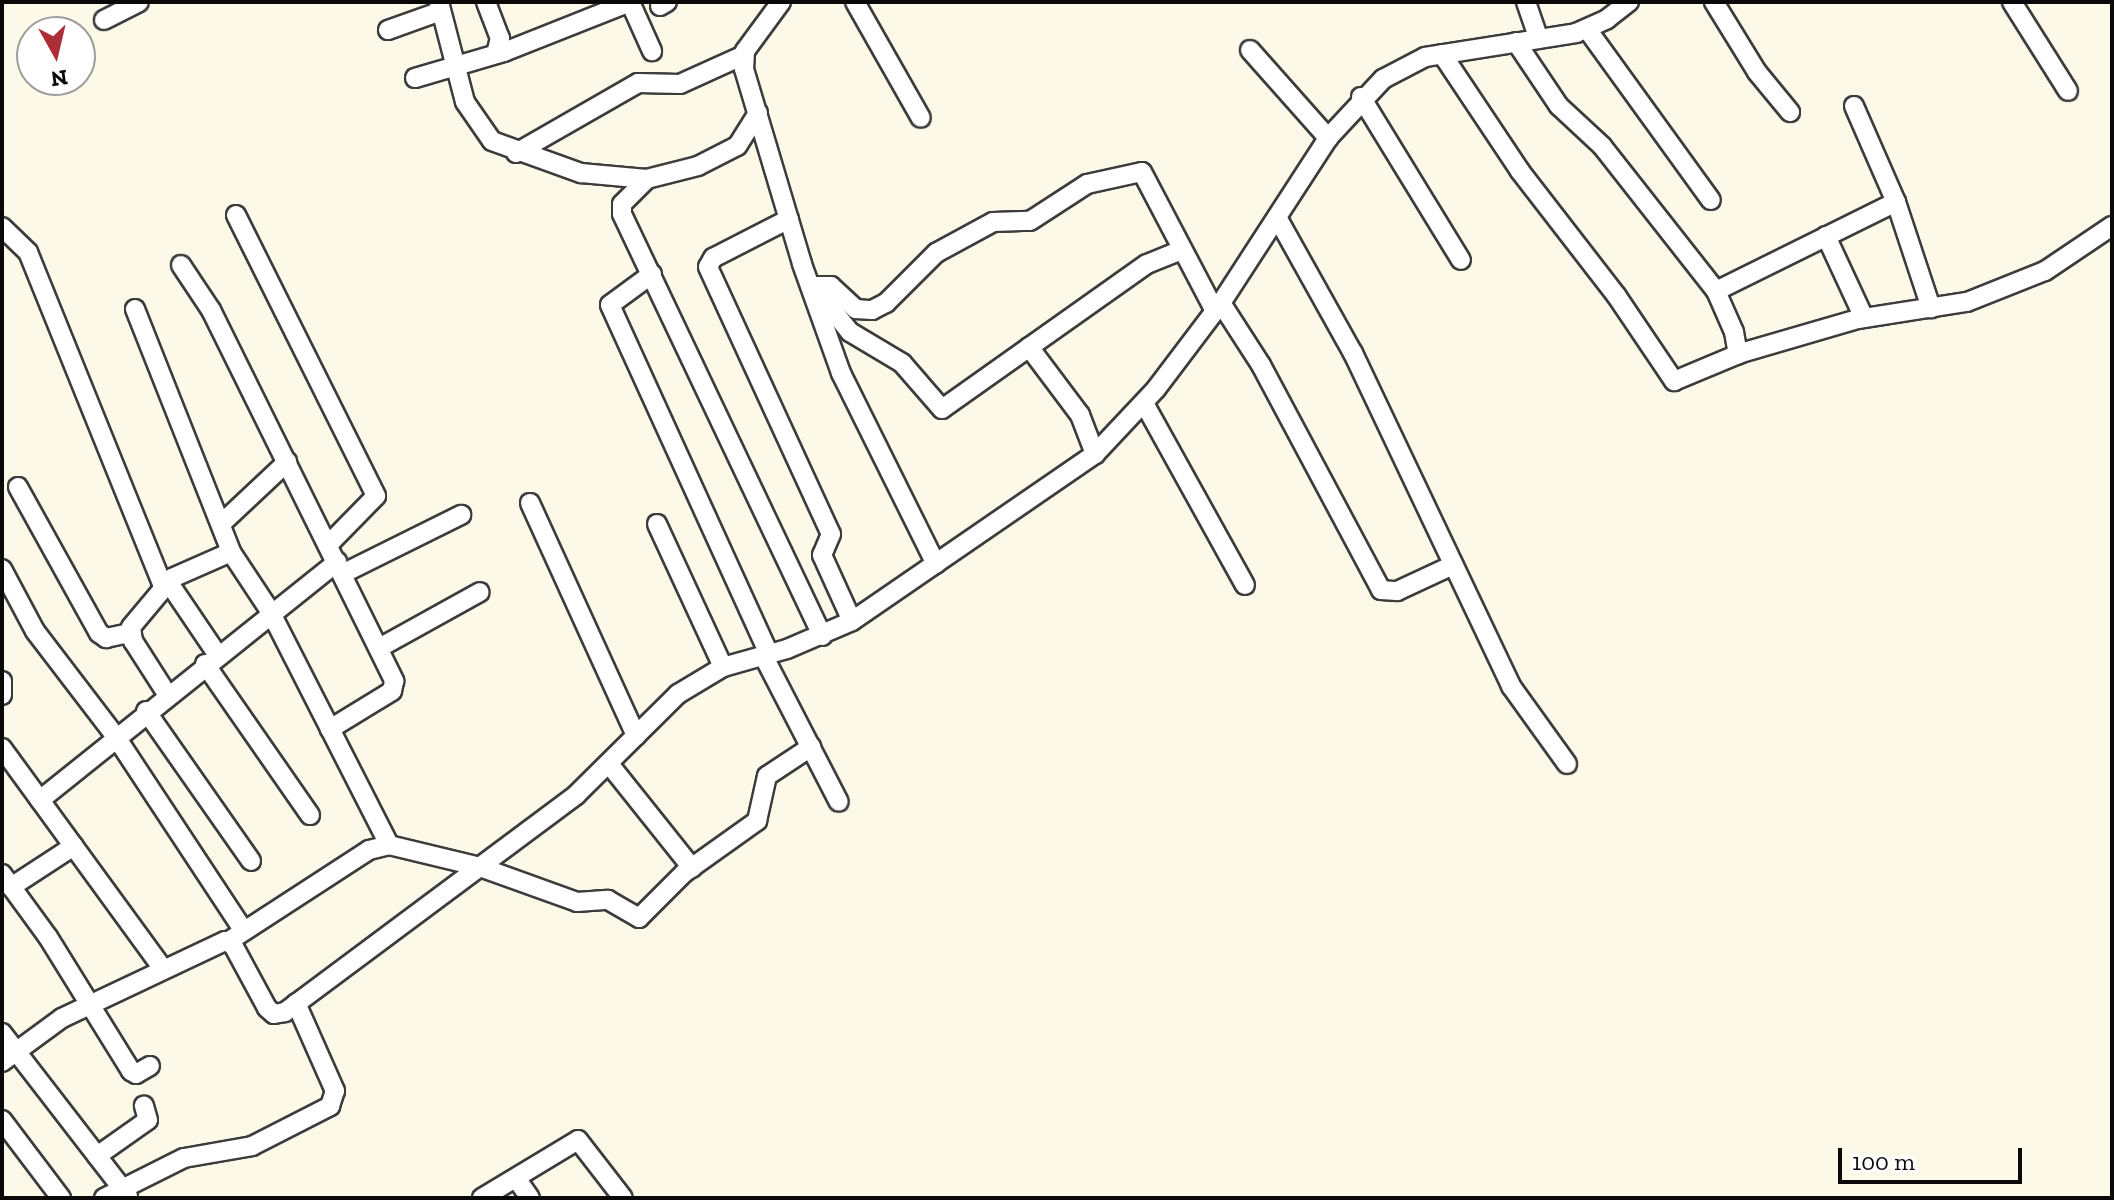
<!DOCTYPE html>
<html>
<head>
<meta charset="utf-8">
<style>
  body { margin:0 }
  #map { position:relative; width:2114px; height:1200px; overflow:hidden; background:#fdf9e8; font-family:"Zilla Slab",serif }
  div>[style] { position:absolute }
  [style*='--x'] { left:calc(var(--x)*1px); top:calc(var(--y)*1px); width:calc(var(--w)*1px); rotate:calc(var(--a)*1deg) }
  .roads { filter:drop-shadow(2px 0 #3c3c3c) drop-shadow(-2px 0 #3c3c3c) drop-shadow(0 2px #3c3c3c) drop-shadow(0 -2px #3c3c3c) }
  .minor>* { height:18px; margin:-9px; padding:0 9px; transform-origin:9px; border-radius:9px; background:#fff }
  span { translate:-50% -50%; white-space:nowrap; text-align:center; line-height:1.15; -webkit-text-stroke:8px #fff; paint-order:stroke }
  .frame { position:absolute; inset:0; border:4px solid #090909; pointer-events:none }
  .north { position:absolute; left:16px; top:16px; width:80px; height:80px; box-sizing:border-box; background:#fff; border:2px solid #9d9d9d; border-radius:50%; rotate:172deg; font-size:22px; font-weight:700; line-height:32px; text-align:center; color:#090909 }
  .north::after { content:''; display:block; margin:auto; width:28px; height:36px; background:#ad2e36; clip-path:polygon(50% 0,100% 100%,50% 72%,0 100%) }
  .scale { position:absolute; left:1838px; top:1148px; width:184px; height:36px; box-sizing:border-box; border:4px solid #090909; border-top:0; padding-left:10px; font-size:24px; line-height:28px; white-space:nowrap; color:#090909; -webkit-text-stroke:6px #fff; paint-order:stroke }
</style>
</head>
<body>
<div id="map">
  <div class="roads">
    <div class="minor">
      <i style="--x:439;--y:2;--w:103;--a:75.4"></i>
      <i style="--x:465;--y:102;--w:47;--a:55.3"></i>
      <i style="--x:492;--y:141;--w:95;--a:19.8"></i>
      <i style="--x:581;--y:173;--w:66;--a:5.2"></i>
      <i style="--x:486;--y:2;--w:39;--a:69"></i>
      <i style="--x:500;--y:38;--w:16;--a:104"></i>
      <i style="--x:630;--y:2;--w:54;--a:65.8"></i>
      <i style="--x:781;--y:2;--w:61;--a:126.3"></i>
      <i style="--x:745;--y:51;--w:18;--a:93"></i>
      <i style="--x:744;--y:69;--w:203;--a:73.4"></i>
      <i style="--x:802;--y:264;--w:116;--a:70.3"></i>
      <i style="--x:841;--y:373;--w:213;--a:63.6"></i>
      <i style="--x:855;--y:2;--w:133;--a:60.4"></i>
      <i style="--x:1526;--y:2;--w:39;--a:71"></i>
      <i style="--x:1714;--y:2;--w:82;--a:58.4"></i>
      <i style="--x:1757;--y:72;--w:52;--a:50.5"></i>
      <i style="--x:2012;--y:2;--w:105;--a:57.8"></i>
      <i style="--x:660;--y:6;--w:8;--a:-30"></i>
      <i style="--x:104;--y:20;--w:39;--a:-27"></i>
      <i style="--x:1587;--y:29;--w:211;--a:54.1"></i>
      <i style="--x:388;--y:30;--w:56;--a:-19.7"></i>
      <i style="--x:1516;--y:42;--w:77;--a:56.1"></i>
      <i style="--x:1559;--y:106;--w:59;--a:42.9"></i>
      <i style="--x:1602;--y:146;--w:184;--a:51.8"></i>
      <i style="--x:1716;--y:291;--w:45;--a:66.3"></i>
      <i style="--x:1734;--y:332;--w:23;--a:80"></i>
      <i style="--x:1250;--y:50;--w:118;--a:48.4"></i>
      <i style="--x:1442;--y:54;--w:141;--a:56.3"></i>
      <i style="--x:1520;--y:171;--w:157;--a:52.3"></i>
      <i style="--x:1616;--y:295;--w:104;--a:56"></i>
      <i style="--x:1674;--y:381;--w:73;--a:-22.7"></i>
      <i style="--x:1741;--y:353;--w:122;--a:-16.2"></i>
      <i style="--x:1858;--y:319;--w:110;--a:-8.9"></i>
      <i style="--x:1967;--y:302;--w:84;--a:-21.7"></i>
      <i style="--x:2045;--y:271;--w:81;--a:-33.9"></i>
      <i style="--x:415;--y:78;--w:93;--a:-16.3"></i>
      <i style="--x:504;--y:52;--w:136;--a:-21.6"></i>
      <i style="--x:1361;--y:97;--w:191;--a:58.5"></i>
      <i style="--x:1854;--y:106;--w:105;--a:66.4"></i>
      <i style="--x:1896;--y:202;--w:112;--a:71.7"></i>
      <i style="--x:758;--y:113;--w:39;--a:122"></i>
      <i style="--x:737;--y:146;--w:44;--a:152.9"></i>
      <i style="--x:698;--y:166;--w:53;--a:165.7"></i>
      <i style="--x:647;--y:179;--w:35;--a:135"></i>
      <i style="--x:622;--y:204;--w:10;--a:90"></i>
      <i style="--x:622;--y:214;--w:467;--a:64.6"></i>
      <i style="--x:516;--y:153;--w:141;--a:-29.8"></i>
      <i style="--x:638;--y:83;--w:42;--a:1.4"></i>
      <i style="--x:680;--y:84;--w:70;--a:-24.4"></i>
      <i style="--x:236;--y:215;--w:314;--a:63.5"></i>
      <i style="--x:376;--y:496;--w:69;--a:134.4"></i>
      <i style="--x:789;--y:219;--w:85;--a:152.8"></i>
      <i style="--x:713;--y:258;--w:10;--a:119"></i>
      <i style="--x:708;--y:267;--w:294;--a:65.3"></i>
      <i style="--x:831;--y:534;--w:23;--a:113"></i>
      <i style="--x:822;--y:555;--w:72;--a:65.6"></i>
      <i style="--x:1278;--y:219;--w:154;--a:60.8"></i>
      <i style="--x:1353;--y:353;--w:369;--a:64.6"></i>
      <i style="--x:1511;--y:686;--w:96;--a:54.3"></i>
      <i style="--x:2;--y:227;--w:36;--a:44"></i>
      <i style="--x:28;--y:252;--w:362;--a:68"></i>
      <i style="--x:1826;--y:236;--w:90;--a:65.1"></i>
      <i style="--x:181;--y:265;--w:54;--a:56.3"></i>
      <i style="--x:211;--y:310;--w:414;--a:63.7"></i>
      <i style="--x:394;--y:681;--w:10;--a:101"></i>
      <i style="--x:392;--y:691;--w:73;--a:148.5"></i>
      <i style="--x:652;--y:274;--w:52;--a:143.6"></i>
      <i style="--x:610;--y:305;--w:384;--a:65.5"></i>
      <i style="--x:814;--y:286;--w:17;--a:0"></i>
      <i style="--x:831;--y:286;--w:34;--a:43"></i>
      <i style="--x:856;--y:309;--w:16;--a:4"></i>
      <i style="--x:872;--y:310;--w:16;--a:-27"></i>
      <i style="--x:886;--y:303;--w:71;--a:-45"></i>
      <i style="--x:936;--y:253;--w:65;--a:-28.5"></i>
      <i style="--x:993;--y:222;--w:37;--a:-2"></i>
      <i style="--x:1030;--y:221;--w:68;--a:-33"></i>
      <i style="--x:1087;--y:184;--w:56;--a:-12.3"></i>
      <i style="--x:1142;--y:172;--w:157;--a:62.3"></i>
      <i style="--x:817;--y:291;--w:53;--a:51.2"></i>
      <i style="--x:850;--y:332;--w:61;--a:30.8"></i>
      <i style="--x:902;--y:363;--w:61;--a:49"></i>
      <i style="--x:942;--y:409;--w:251;--a:-35.3"></i>
      <i style="--x:1147;--y:264;--w:35;--a:-22"></i>
      <i style="--x:1716;--y:291;--w:201;--a:-26.3"></i>
      <i style="--x:1221;--y:303;--w:74;--a:57.2"></i>
      <i style="--x:1261;--y:365;--w:255;--a:61.9"></i>
      <i style="--x:1381;--y:590;--w:16;--a:4"></i>
      <i style="--x:1397;--y:591;--w:62;--a:-24.9"></i>
      <i style="--x:135;--y:309;--w:261;--a:68.4"></i>
      <i style="--x:231;--y:552;--w:71;--a:56.5"></i>
      <i style="--x:270;--y:611;--w:263;--a:63"></i>
      <i style="--x:1029;--y:347;--w:85;--a:53.1"></i>
      <i style="--x:1080;--y:415;--w:42;--a:69"></i>
      <i style="--x:1144;--y:403;--w:208;--a:61"></i>
      <i style="--x:18;--y:487;--w:167;--a:61"></i>
      <i style="--x:99;--y:633;--w:9;--a:36"></i>
      <i style="--x:106;--y:638;--w:25;--a:-12"></i>
      <i style="--x:530;--y:503;--w:256;--a:65.5"></i>
      <i style="--x:221;--y:524;--w:91;--a:-43.2"></i>
      <i style="--x:657;--y:524;--w:157;--a:65.2"></i>
      <i style="--x:2;--y:569;--w:70;--a:62"></i>
      <i style="--x:35;--y:631;--w:133;--a:52.6"></i>
      <i style="--x:116;--y:737;--w:232;--a:56.6"></i>
      <i style="--x:344;--y:573;--w:131;--a:-26.4"></i>
      <i style="--x:169;--y:583;--w:86;--a:55.9"></i>
      <i style="--x:379;--y:648;--w:115;--a:-29"></i>
      <i style="--x:763;--y:655;--w:165;--a:62.7"></i>
      <i style="--x:205;--y:664;--w:184;--a:55.2"></i>
      <i style="--x:2;--y:681;--w:14;--a:90"></i>
      <i style="--x:167;--y:694;--w:63;--a:-122.7"></i>
      <i style="--x:133;--y:641;--w:14;--a:-98"></i>
      <i style="--x:131;--y:627;--w:64;--a:-50.1"></i>
      <i style="--x:172;--y:578;--w:64;--a:-23.8"></i>
      <i style="--x:146;--y:711;--w:183;--a:55"></i>
      <i style="--x:2;--y:748;--w:273;--a:53.9"></i>
      <i style="--x:609;--y:764;--w:133;--a:51.4"></i>
      <i style="--x:40;--y:800;--w:381;--a:-38.7"></i>
      <i style="--x:2;--y:874;--w:78;--a:53.9"></i>
      <i style="--x:48;--y:937;--w:158;--a:58.2"></i>
      <i style="--x:131;--y:1071;--w:6;--a:31"></i>
      <i style="--x:136;--y:1074;--w:16;--a:-30"></i>
      <i style="--x:11;--y:887;--w:75;--a:-33.1"></i>
      <i style="--x:229;--y:941;--w:167;--a:-33"></i>
      <i style="--x:369;--y:850;--w:21;--a:-14"></i>
      <i style="--x:389;--y:845;--w:94;--a:13.6"></i>
      <i style="--x:480;--y:867;--w:103;--a:19.8"></i>
      <i style="--x:577;--y:902;--w:31;--a:-4"></i>
      <i style="--x:608;--y:900;--w:36;--a:30"></i>
      <i style="--x:639;--y:918;--w:64;--a:-45"></i>
      <i style="--x:684;--y:873;--w:90;--a:-35.5"></i>
      <i style="--x:757;--y:821;--w:46;--a:-77.5"></i>
      <i style="--x:767;--y:776;--w:53;--a:-33.4"></i>
      <i style="--x:2;--y:1033;--w:206;--a:52.3"></i>
      <i style="--x:2;--y:1062;--w:74;--a:-36.3"></i>
      <i style="--x:62;--y:1018;--w:180;--a:-25.3"></i>
      <i style="--x:225;--y:941;--w:9;--a:27"></i>
      <i style="--x:233;--y:945;--w:72;--a:61.6"></i>
      <i style="--x:267;--y:1008;--w:9;--a:41"></i>
      <i style="--x:274;--y:1014;--w:11;--a:-10"></i>
      <i style="--x:285;--y:1012;--w:363;--a:-36.7"></i>
      <i style="--x:576;--y:795;--w:144;--a:-44.7"></i>
      <i style="--x:678;--y:694;--w:52;--a:-31"></i>
      <i style="--x:723;--y:667;--w:66;--a:-15.7"></i>
      <i style="--x:787;--y:649;--w:71;--a:-23.3"></i>
      <i style="--x:852;--y:621;--w:295;--a:-34.5"></i>
      <i style="--x:1095;--y:454;--w:89;--a:-46.8"></i>
      <i style="--x:1156;--y:389;--w:108;--a:-52.9"></i>
      <i style="--x:1221;--y:303;--w:197;--a:-57"></i>
      <i style="--x:1328;--y:138;--w:81;--a:-47"></i>
      <i style="--x:1383;--y:79;--w:47;--a:-27.6"></i>
      <i style="--x:1425;--y:57;--w:153;--a:-9"></i>
      <i style="--x:1576;--y:33;--w:34;--a:-24"></i>
      <i style="--x:1607;--y:19;--w:28;--a:-38"></i>
      <i style="--x:2;--y:1120;--w:98;--a:52.9"></i>
      <i style="--x:97;--y:1156;--w:62;--a:-35.2"></i>
      <i style="--x:148;--y:1120;--w:15;--a:-106"></i>
      <i style="--x:516;--y:1178;--w:24;--a:55"></i>
      <i style="--x:104;--y:1198;--w:89;--a:-26.6"></i>
      <i style="--x:184;--y:1158;--w:69;--a:-10"></i>
      <i style="--x:252;--y:1146;--w:88;--a:-27.1"></i>
      <i style="--x:330;--y:1106;--w:16;--a:-72"></i>
      <i style="--x:335;--y:1091;--w:96;--a:-113.9"></i>
      <i style="--x:482;--y:1198;--w:112;--a:-31.1"></i>
      <i style="--x:578;--y:1140;--w:73;--a:52.2"></i>
    </div>
  </div>
  <div class="frame"></div>
  <div class="north">N</div>
  <div class="scale">100 m</div>
</div>
</body>
</html>
